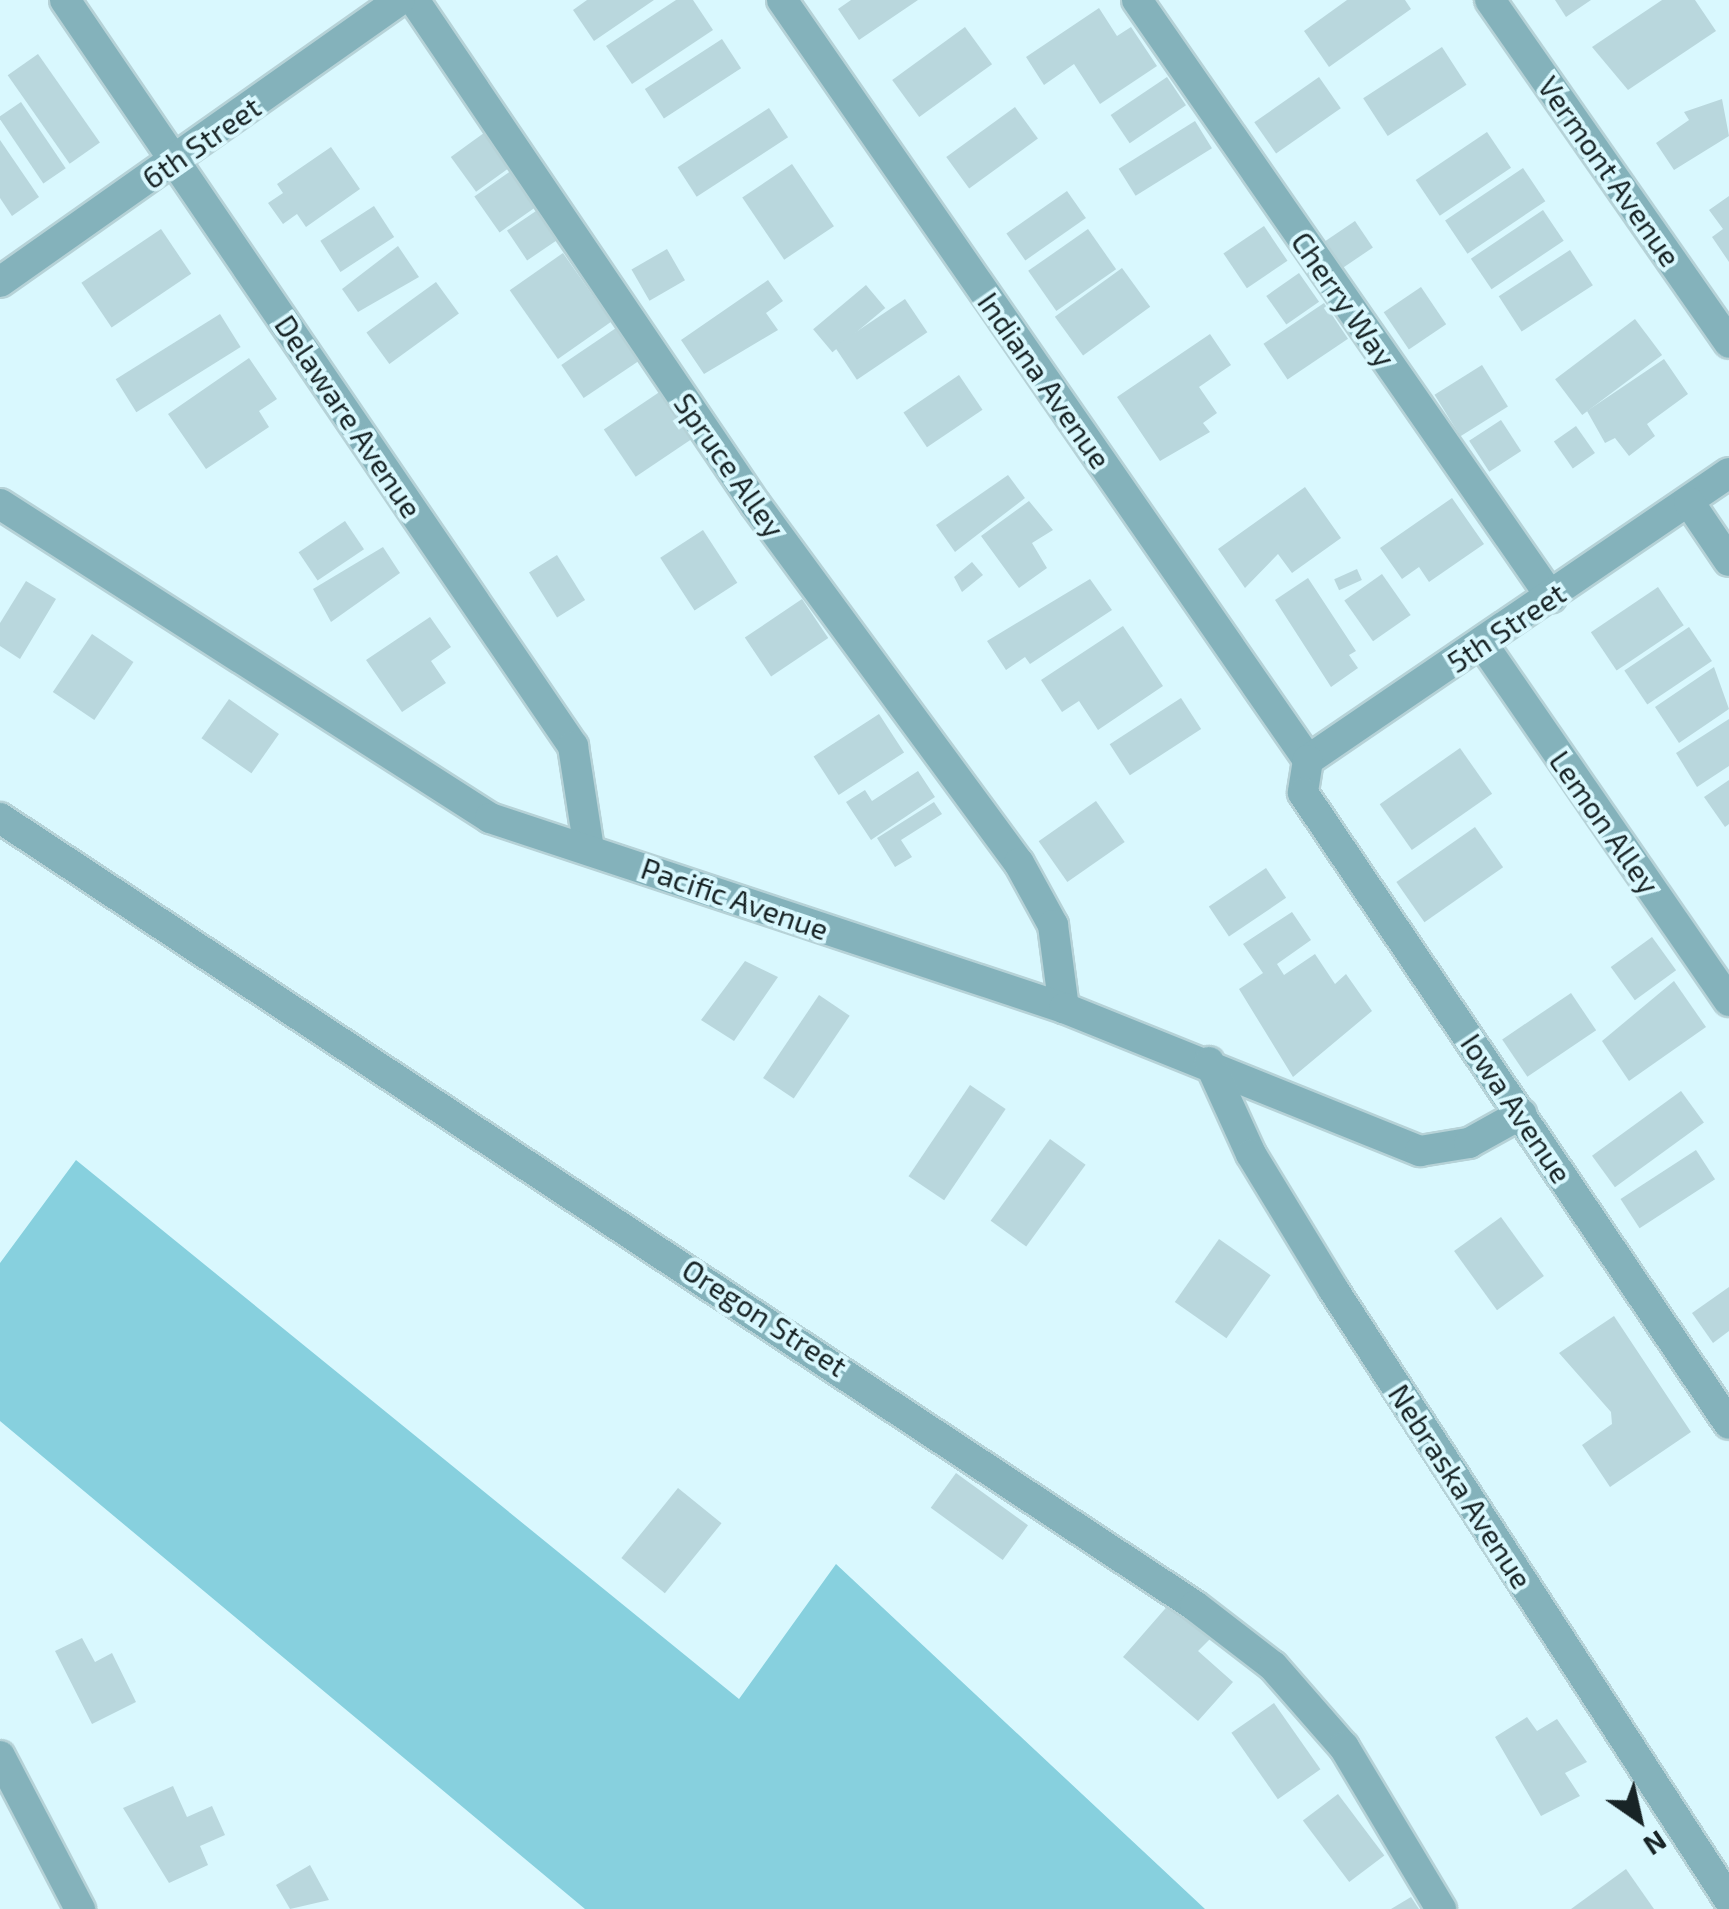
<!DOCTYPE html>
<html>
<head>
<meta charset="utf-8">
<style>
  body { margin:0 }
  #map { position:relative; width:1729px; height:1909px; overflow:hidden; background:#d9f8fe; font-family:"Exo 2",sans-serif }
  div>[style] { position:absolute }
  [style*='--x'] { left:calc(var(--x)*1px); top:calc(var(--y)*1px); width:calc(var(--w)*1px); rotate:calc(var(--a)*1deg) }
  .green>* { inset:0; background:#87d0de }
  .building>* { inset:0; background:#b9d7dd; transform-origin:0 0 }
  .roads { filter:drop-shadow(2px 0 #b6d2d7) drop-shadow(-2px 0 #b6d2d7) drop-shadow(0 2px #b6d2d7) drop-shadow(0 -2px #b6d2d7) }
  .minor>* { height:30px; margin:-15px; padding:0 15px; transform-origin:15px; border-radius:15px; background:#84b2bb }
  span { translate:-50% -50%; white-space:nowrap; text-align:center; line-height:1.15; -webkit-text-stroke:8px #d9f8fe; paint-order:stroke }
  .street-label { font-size:30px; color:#182426 }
  .north { position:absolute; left:1589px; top:1769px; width:100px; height:100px; -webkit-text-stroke:8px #d9f8fe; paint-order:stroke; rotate:146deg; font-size:28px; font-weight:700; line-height:40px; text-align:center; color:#182426 }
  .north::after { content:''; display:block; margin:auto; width:35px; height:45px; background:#182426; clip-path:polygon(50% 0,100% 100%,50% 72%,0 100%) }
</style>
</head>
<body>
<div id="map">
  <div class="green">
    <i style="clip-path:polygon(76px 1160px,739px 1699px,836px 1564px,1205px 1909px,585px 1909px,0 1421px,0 1263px)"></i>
  </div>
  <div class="building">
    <i style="clip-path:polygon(587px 0,654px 0,594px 41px,573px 10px)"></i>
    <i style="clip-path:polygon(676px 0,693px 0,713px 30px,632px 84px,606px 46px)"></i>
    <i style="clip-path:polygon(851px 0,918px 0,859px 40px,838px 9px)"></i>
    <i style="clip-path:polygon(1347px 0,1405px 0,1411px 9px,1329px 67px,1304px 31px)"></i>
    <i style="clip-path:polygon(1555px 0,1591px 0,1566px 17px)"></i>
    <i style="clip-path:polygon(1662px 0,1695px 0,1716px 31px,1628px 90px,1592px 47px)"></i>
    <i style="clip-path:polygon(1099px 8px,1117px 36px,1131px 27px,1157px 66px,1100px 104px,1074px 64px,1044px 85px,1026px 57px)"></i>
    <i style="left:965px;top:27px;width:46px;height:90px;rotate:54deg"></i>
    <i style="left:722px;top:39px;width:35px;height:92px;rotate:57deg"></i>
    <i style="left:1442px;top:47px;width:45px;height:94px;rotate:57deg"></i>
    <i style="left:38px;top:54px;width:108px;height:37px;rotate:55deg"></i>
    <i style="left:1167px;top:77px;width:34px;height:68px;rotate:56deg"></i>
    <i style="left:1319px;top:77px;width:38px;height:79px;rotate:55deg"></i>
    <i style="clip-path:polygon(1722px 99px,1729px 136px,1674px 170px,1656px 143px,1689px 120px,1684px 112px)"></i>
    <i style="left:21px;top:102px;width:80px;height:27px;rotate:56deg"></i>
    <i style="left:1015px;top:107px;width:39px;height:85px;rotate:54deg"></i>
    <i style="left:769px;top:108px;width:35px;height:109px;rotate:57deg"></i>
    <i style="left:1195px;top:121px;width:32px;height:90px;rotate:58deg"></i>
    <i style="left:488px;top:130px;width:43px;height:46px;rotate:54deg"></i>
    <i style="left:1487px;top:132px;width:43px;height:86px;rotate:56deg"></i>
    <i style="clip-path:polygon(0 140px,39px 197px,12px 216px,0 198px)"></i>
    <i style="clip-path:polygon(331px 147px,360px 189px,306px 227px,297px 214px,283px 224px,268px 203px,283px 193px,277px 184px)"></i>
    <i style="left:792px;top:164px;width:75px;height:60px;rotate:56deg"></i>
    <i style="left:1523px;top:168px;width:40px;height:94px;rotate:56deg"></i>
    <i style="left:512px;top:170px;width:44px;height:46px;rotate:55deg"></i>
    <i style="left:1067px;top:191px;width:33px;height:74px;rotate:55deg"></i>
    <i style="clip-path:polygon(1729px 196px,1729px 262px,1712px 237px,1723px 229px,1709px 210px)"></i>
    <i style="left:374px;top:206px;width:37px;height:64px;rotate:57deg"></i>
    <i style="left:1543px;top:210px;width:37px;height:87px;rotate:56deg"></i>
    <i style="left:536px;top:211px;width:36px;height:35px;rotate:56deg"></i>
    <i style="left:1355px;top:221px;width:32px;height:37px;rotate:56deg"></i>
    <i style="left:1264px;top:226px;width:42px;height:49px;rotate:56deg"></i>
    <i style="left:161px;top:229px;width:54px;height:96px;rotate:56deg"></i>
    <i style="left:1088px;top:229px;width:49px;height:73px;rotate:55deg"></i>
    <i style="clip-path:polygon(398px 246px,419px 277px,358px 312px,342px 289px)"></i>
    <i style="left:667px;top:249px;width:36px;height:41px;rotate:60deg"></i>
    <i style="left:1570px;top:250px;width:42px;height:85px;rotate:57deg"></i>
    <i style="left:563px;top:253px;width:84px;height:65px;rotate:55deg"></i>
    <i style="left:1122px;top:268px;width:48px;height:83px;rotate:54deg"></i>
    <i style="left:1299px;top:273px;width:35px;height:40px;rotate:55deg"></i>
    <i style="clip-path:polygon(768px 280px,783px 301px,766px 313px,778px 330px,704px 374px,681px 340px)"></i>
    <i style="left:436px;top:282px;width:39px;height:86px;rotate:54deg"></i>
    <i style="left:866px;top:285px;width:30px;height:69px;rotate:50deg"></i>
    <i style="left:1421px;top:287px;width:45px;height:45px;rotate:56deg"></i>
    <i style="left:905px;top:299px;width:40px;height:85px;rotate:56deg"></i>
    <i style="left:1324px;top:303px;width:43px;height:73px;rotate:56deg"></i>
    <i style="left:220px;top:314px;width:39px;height:123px;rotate:58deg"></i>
    <i style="left:1635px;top:319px;width:45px;height:100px;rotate:53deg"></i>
    <i style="left:616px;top:328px;width:40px;height:66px;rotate:56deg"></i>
    <i style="clip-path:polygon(1210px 334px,1231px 365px,1199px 387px,1217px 413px,1203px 423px,1210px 432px,1160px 461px,1117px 397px)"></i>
    <i style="clip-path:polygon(249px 358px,277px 399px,259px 411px,269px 427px,206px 469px,168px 414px)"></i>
    <i style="clip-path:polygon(1664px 359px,1688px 394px,1647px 424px,1655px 436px,1629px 456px,1615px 438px,1605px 443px,1587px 411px)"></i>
    <i style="left:1482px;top:365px;width:49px;height:56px;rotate:58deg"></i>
    <i style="left:959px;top:375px;width:42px;height:67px;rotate:56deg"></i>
    <i style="left:661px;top:391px;width:57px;height:69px;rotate:56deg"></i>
    <i style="left:1501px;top:420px;width:37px;height:38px;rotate:57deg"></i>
    <i style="left:1576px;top:426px;width:33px;height:27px;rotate:55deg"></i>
    <i style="clip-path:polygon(1008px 475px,1025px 498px,955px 552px,936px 525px)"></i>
    <i style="clip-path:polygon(1305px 487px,1341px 538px,1292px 573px,1278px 554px,1245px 588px,1218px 549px)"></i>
    <i style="clip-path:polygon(1452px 498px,1484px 544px,1429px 582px,1419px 567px,1402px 579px,1380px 548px)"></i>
    <i style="clip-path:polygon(1029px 501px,1053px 530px,1032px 543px,1047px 568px,1019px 588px,981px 536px)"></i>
    <i style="left:345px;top:521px;width:34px;height:56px;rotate:56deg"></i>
    <i style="left:703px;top:530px;width:63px;height:51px;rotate:57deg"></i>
    <i style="clip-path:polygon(383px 547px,400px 573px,331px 622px,313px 589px)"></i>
    <i style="left:557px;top:555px;width:53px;height:33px;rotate:58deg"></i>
    <i style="clip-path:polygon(972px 562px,983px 575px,962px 592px,954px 577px)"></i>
    <i style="left:1357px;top:569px;width:12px;height:25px;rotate:66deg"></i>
    <i style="left:1382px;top:574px;width:50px;height:46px;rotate:55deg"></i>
    <i style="clip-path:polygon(1308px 578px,1356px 651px,1349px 655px,1358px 668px,1331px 687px,1275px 600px)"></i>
    <i style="clip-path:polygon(1090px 579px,1112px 610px,1030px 664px,1025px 657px,1006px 670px,987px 641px)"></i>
    <i style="clip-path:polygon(26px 581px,56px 599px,20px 659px,0 646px,0 623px)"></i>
    <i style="left:1658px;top:587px;width:46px;height:81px;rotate:56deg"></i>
    <i style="left:802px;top:599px;width:47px;height:69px;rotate:56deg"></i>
    <i style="clip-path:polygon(430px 617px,451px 647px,431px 661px,446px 683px,402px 712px,366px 660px)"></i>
    <i style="clip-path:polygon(1123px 626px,1163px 686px,1098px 730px,1079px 701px,1062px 712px,1041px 680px)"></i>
    <i style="left:1689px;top:627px;width:41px;height:78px;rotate:56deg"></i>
    <i style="left:92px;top:634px;width:50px;height:70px;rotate:34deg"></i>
    <i style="clip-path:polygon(1714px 667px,1729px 709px,1679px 743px,1655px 707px)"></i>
    <i style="left:1181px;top:698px;width:37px;height:85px;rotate:57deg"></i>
    <i style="left:229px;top:699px;width:61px;height:48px;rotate:35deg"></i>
    <i style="left:879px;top:714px;width:46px;height:78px;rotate:57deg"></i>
    <i style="clip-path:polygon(1729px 719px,1729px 766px,1697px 787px,1676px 753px)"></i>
    <i style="left:1460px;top:748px;width:56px;height:98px;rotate:55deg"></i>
    <i style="clip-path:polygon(918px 771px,935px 797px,871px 840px,846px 802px,865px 790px,872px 801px)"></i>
    <i style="clip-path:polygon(1729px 780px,1729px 824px,1725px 827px,1704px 797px)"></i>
    <i style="left:1096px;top:801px;width:50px;height:70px;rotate:55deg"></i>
    <i style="clip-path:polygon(934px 802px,942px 814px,901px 840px,912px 857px,895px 867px,877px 838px)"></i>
    <i style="left:1475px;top:827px;width:49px;height:96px;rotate:55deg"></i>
    <i style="left:1266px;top:868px;width:36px;height:69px;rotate:56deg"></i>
    <i style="clip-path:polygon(1292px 912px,1311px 940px,1277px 964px,1284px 975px,1315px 954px,1335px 984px,1346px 974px,1372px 1011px,1293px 1077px,1239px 989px,1263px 973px,1243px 944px)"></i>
    <i style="left:1652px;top:937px;width:41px;height:51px;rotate:54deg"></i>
    <i style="clip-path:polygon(745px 961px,778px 977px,734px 1041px,701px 1020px)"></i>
    <i style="clip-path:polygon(1674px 981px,1706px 1027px,1629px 1081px,1602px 1041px)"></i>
    <i style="left:1571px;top:993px;width:45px;height:83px;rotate:56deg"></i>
    <i style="left:819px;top:995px;width:37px;height:100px;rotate:34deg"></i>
    <i style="left:970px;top:1085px;width:43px;height:110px;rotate:34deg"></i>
    <i style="left:1681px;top:1091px;width:39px;height:110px;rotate:54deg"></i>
    <i style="left:1050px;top:1139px;width:44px;height:101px;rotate:36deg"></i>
    <i style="left:1696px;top:1150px;width:35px;height:90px;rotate:57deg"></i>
    <i style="left:1501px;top:1217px;width:73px;height:58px;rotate:54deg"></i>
    <i style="left:1219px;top:1239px;width:63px;height:77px;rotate:35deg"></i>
    <i style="clip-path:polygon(1729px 1287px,1729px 1331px,1713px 1343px,1692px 1313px)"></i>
    <i style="clip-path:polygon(1614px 1316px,1691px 1432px,1610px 1487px,1582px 1445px,1612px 1424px,1611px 1412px,1559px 1353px)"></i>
    <i style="left:956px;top:1473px;width:89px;height:43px;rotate:36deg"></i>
    <i style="left:678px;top:1488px;width:56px;height:90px;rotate:39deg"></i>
    <i style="clip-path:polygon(1171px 1602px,1212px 1637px,1198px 1651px,1233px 1682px,1198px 1721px,1123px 1657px)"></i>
    <i style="clip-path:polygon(82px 1638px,95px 1662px,112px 1653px,136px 1702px,92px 1724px,55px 1651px)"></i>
    <i style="left:1274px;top:1703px;width:81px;height:52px;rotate:55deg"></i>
    <i style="clip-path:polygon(1527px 1717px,1537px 1731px,1557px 1719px,1587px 1762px,1565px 1773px,1580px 1796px,1541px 1816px,1495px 1737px)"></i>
    <i style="clip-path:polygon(173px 1786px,187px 1817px,212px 1806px,225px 1835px,200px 1846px,208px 1865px,169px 1883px,123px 1808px)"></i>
    <i style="left:1338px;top:1794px;width:77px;height:44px;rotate:53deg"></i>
    <i style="clip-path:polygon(310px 1865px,329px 1900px,290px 1909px,276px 1885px)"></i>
    <i style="clip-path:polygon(1626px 1869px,1654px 1909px,1571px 1909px)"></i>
    <i style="clip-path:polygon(1411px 1897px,1419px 1909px,1391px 1909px)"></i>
  </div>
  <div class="roads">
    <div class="minor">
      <i style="--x:65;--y:0;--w:903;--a:55.75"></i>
      <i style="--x:573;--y:746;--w:104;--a:81.2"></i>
      <i style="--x:414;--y:0;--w:609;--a:55.92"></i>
      <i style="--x:755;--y:504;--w:446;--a:53.7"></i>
      <i style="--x:1019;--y:863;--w:71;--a:61.3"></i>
      <i style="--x:1053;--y:925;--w:84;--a:82.5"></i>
      <i style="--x:782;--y:0;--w:924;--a:55.31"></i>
      <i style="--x:1137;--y:0;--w:727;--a:55.26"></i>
      <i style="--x:1490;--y:0;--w:418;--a:55.1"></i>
      <i style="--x:0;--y:282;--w:489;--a:-35.2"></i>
      <i style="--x:1729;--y:473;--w:510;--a:145.72"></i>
      <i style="--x:1308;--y:760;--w:33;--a:99"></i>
      <i style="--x:1303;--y:793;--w:761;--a:55.98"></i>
      <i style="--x:1689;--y:502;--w:71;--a:55.9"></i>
      <i style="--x:0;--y:504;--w:582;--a:32.65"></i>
      <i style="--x:490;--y:818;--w:605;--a:18.32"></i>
      <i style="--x:1064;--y:1008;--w:384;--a:21.9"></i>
      <i style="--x:1420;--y:1151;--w:50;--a:-9.3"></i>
      <i style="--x:1469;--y:1143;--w:60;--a:-29.1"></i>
      <i style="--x:1482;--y:643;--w:435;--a:55.4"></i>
      <i style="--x:0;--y:818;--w:1431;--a:33.4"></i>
      <i style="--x:1195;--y:1606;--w:98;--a:37.6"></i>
      <i style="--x:1273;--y:1666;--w:108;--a:48.8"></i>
      <i style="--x:1344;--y:1747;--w:189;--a:59.1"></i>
      <i style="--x:1209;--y:1062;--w:101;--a:65.5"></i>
      <i style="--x:1251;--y:1154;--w:158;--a:58.7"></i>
      <i style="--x:1333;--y:1289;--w:728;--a:57.05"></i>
      <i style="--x:0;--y:1756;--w:173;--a:62.4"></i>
    </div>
  </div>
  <div class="street-label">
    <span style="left:201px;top:142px;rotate:-35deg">6th Street</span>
    <span style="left:1610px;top:171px;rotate:55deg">Vermont Avenue</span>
    <span style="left:1344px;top:299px;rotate:55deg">Cherry Way</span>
    <span style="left:1045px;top:380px;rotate:55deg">Indiana Avenue</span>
    <span style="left:349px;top:416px;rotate:56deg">Delaware Avenue</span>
    <span style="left:730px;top:465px;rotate:55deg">Spruce Alley</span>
    <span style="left:1506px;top:627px;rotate:-34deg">5th Street</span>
    <span style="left:1605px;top:822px;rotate:55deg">Lemon Alley</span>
    <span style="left:735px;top:898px;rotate:19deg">Pacific Avenue</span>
    <span style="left:1517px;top:1108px;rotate:56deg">Iowa Avenue</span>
    <span style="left:765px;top:1317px;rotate:33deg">Oregon Street</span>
    <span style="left:1461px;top:1486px;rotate:57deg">Nebraska Avenue</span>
  </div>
  <div class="north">N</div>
</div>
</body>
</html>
